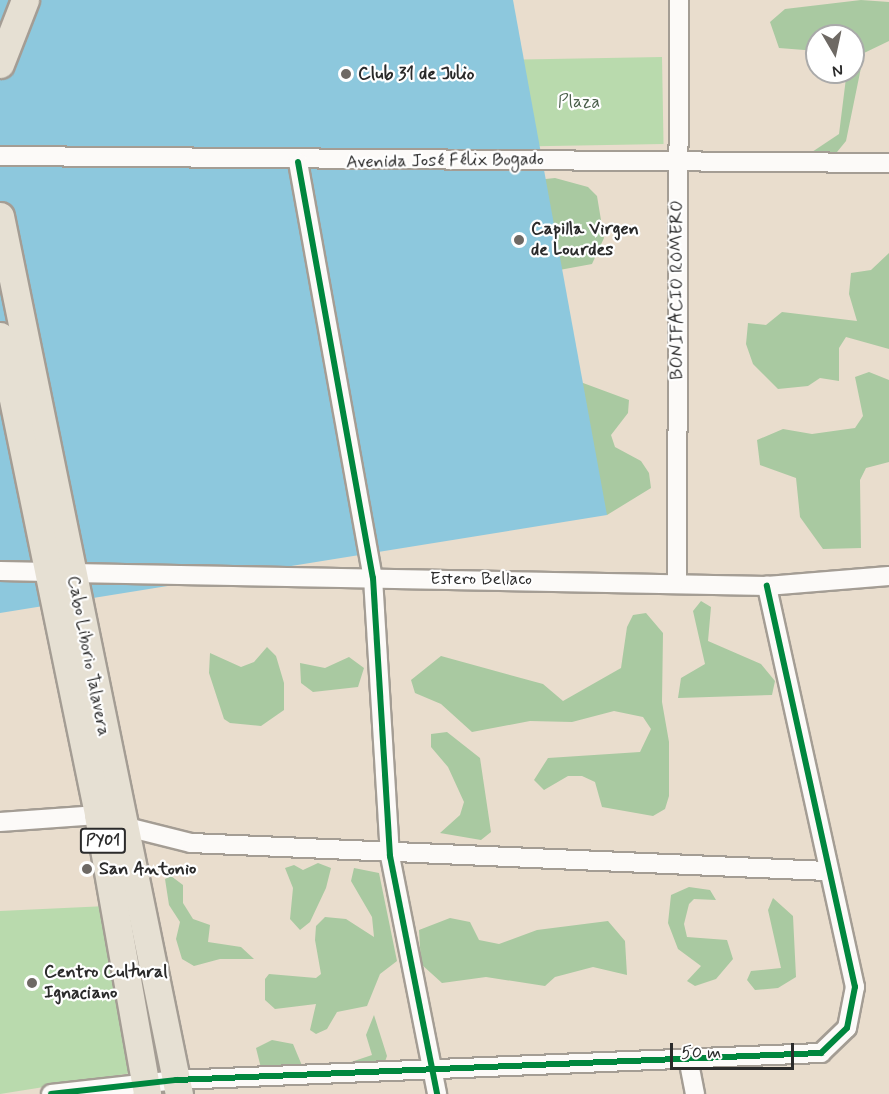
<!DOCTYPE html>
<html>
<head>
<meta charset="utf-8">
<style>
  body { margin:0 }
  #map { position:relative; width:889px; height:1094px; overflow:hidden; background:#e9ddcd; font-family:Mynerve,sans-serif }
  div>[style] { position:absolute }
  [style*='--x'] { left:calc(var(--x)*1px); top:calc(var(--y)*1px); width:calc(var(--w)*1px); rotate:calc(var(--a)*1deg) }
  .green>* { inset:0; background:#b9daad; transform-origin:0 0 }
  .forest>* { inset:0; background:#a9c9a1 }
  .water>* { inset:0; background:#8dc8dd }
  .roads { filter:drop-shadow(2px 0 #a49d94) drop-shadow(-2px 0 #a49d94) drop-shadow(0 2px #a49d94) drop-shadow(0 -2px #a49d94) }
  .minor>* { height:18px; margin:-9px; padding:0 9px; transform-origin:9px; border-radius:9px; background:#fcfaf8 }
  .highway>* { height:27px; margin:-13.5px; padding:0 13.5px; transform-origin:13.5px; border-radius:13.5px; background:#e6e0d3 }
  .cycleway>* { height:6px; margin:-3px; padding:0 3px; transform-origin:3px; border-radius:3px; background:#00873e }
  .dots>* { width:16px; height:16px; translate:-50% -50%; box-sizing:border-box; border:3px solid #fff; border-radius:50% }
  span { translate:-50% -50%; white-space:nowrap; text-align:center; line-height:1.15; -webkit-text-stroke:4.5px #fff; paint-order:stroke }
  .shield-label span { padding:2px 4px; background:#fff; border:2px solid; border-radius:4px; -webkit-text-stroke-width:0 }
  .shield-label { font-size:16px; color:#2b2b2b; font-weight:700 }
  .poi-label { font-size:18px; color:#2b2b2b; font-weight:700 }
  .left { translate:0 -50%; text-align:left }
  .park-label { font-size:18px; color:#4a5f4a }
  .street-label { font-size:18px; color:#2b2b2b }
  .north { position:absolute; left:805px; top:24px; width:60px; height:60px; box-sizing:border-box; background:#fff; border:2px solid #aaa; border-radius:50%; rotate:171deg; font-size:16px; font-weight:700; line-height:24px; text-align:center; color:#2b2b2b }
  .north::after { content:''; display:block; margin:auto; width:21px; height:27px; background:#6e6964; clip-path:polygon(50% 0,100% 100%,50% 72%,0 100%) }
  .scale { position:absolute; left:670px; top:1043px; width:124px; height:27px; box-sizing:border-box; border:3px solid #2b2b2b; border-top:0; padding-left:8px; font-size:18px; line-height:21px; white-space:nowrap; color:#2b2b2b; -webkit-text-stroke:4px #fff; paint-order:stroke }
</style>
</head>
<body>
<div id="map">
  <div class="green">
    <i style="left:662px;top:57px;width:87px;height:167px;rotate:89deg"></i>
    <i style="clip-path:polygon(107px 906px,138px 1072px,0 1094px,0 911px)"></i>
  </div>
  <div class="forest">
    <i style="clip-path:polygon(861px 0,889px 2px,889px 41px,864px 53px,846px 141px,828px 163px,806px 156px,839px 134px,846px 78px,853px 72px,853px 36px,817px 36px,817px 51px,779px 48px,770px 22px,785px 9px)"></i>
    <i style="clip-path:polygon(555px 178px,588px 187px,597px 196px,604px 238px,592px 264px,543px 273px,557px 231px,527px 181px)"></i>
    <i style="clip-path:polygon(889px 253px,889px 349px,846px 337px,839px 348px,839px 381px,820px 378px,808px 386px,778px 389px,753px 364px,746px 344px,748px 323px,766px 325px,782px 312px,857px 321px,849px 294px,851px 273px,871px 270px)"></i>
    <i style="clip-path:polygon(869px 372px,889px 380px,889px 462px,866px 468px,860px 480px,861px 548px,823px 549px,800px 517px,796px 478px,760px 465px,757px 440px,783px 429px,812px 434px,855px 428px,863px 416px,855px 377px)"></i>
    <i style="clip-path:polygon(575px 380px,629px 400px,628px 413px,611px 435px,615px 447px,641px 461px,649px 473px,651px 488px,607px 515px,582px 501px)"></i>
    <i style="clip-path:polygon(701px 601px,711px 607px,708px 641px,761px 664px,775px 681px,772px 695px,678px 698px,681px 678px,705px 664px,693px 611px)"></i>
    <i style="clip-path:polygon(646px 613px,663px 633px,662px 702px,669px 742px,669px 796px,665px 809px,653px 816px,602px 807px,595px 782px,582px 776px,568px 776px,544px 790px,534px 780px,548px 758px,640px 752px,651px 729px,643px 717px,614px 711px,572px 722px,530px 721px,472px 732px,441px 704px,415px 693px,411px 680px,441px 656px,543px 684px,563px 701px,621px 668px,627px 627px,633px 615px)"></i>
    <i style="clip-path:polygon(267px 647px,276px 656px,284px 683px,284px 710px,261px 726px,230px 723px,224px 719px,209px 673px,210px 653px,241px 667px,254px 662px)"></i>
    <i style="clip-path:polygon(349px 657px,364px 668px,358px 687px,313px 692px,301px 683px,300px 663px,325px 668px)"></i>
    <i style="clip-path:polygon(447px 732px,480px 758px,491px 832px,481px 840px,440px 833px,460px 815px,464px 802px,448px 767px,431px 747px,431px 734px)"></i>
    <i style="clip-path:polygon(318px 863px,331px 868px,326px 888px,310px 922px,300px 930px,290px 919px,293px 888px,285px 868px,294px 865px,303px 870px)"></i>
    <i style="clip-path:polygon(354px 868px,379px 873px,397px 961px,380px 974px,367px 1006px,337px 1012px,327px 1029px,316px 1034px,310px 1030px,316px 1004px,275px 1009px,265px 1000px,265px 979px,269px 974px,316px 978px,321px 974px,315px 940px,316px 926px,325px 917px,346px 919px,374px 937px,372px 917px,351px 881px)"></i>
    <i style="clip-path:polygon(171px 876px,183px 885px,183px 903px,193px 919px,210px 925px,208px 942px,241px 947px,254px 959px,220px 959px,194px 966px,182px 959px,176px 939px,180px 922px,169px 905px,165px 879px)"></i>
    <i style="clip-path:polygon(689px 887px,710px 890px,716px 900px,694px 899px,689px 904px,684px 924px,687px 937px,727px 940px,733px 959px,716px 979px,695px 986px,687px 981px,701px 966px,678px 949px,668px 923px,671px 895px)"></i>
    <i style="clip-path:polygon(773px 898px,793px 916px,796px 977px,778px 988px,755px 990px,747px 980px,751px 971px,781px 968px,768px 910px)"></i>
    <i style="clip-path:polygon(450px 918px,470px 922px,479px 940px,499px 944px,537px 930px,608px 921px,625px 941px,627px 975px,593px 967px,555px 977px,545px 986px,486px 977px,442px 983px,421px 964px,419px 930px)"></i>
    <i style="clip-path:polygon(374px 1015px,387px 1056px,382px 1070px,351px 1062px,372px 1055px,366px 1035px)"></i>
    <i style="clip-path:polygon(272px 1040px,293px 1044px,303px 1068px,225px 1072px,261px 1068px,256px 1048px)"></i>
  </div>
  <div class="water">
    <i style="clip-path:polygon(0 0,513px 0,607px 515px,0 613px)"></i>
  </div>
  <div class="roads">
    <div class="minor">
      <i style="--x:0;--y:156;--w:889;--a:0.45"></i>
      <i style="--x:298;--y:162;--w:423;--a:79.8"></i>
      <i style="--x:373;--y:578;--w:279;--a:86.5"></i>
      <i style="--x:390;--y:856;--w:243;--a:78.8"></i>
      <i style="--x:0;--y:571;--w:49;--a:1.2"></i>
      <i style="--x:72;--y:573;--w:695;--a:1.07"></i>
      <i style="--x:767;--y:586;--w:122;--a:-4.7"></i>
      <i style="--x:677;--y:581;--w:581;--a:-89.8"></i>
      <i style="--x:0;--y:822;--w:98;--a:-4.1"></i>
      <i style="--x:123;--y:826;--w:70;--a:14"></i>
      <i style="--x:191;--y:843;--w:638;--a:2.52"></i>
      <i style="--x:689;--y:1063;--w:32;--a:79"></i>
      <i style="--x:51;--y:1094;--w:126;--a:-6.4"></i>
      <i style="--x:176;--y:1080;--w:646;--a:-2.4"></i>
      <i style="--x:821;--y:1053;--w:36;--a:-44"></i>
      <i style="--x:847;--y:1028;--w:42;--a:-79"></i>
      <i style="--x:855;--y:987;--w:411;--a:-102.4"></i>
    </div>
    <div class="highway">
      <i style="--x:0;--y:64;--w:69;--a:-68.7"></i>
      <i style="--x:0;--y:216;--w:896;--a:78.48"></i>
      <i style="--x:0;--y:336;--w:489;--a:78.4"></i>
      <i style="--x:98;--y:815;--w:283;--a:80"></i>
    </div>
  </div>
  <div class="cycleway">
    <i style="--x:298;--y:162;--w:423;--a:79.8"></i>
    <i style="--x:373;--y:578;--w:279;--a:86.5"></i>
    <i style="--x:390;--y:856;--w:243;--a:78.8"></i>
    <i style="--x:51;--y:1094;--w:126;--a:-6.4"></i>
    <i style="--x:176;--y:1080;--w:646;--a:-2.4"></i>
    <i style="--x:821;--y:1053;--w:36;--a:-44"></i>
    <i style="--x:847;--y:1028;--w:42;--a:-79"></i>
    <i style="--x:855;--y:987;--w:411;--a:-102.4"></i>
  </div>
  <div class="dots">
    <i style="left:346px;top:74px;background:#6e6964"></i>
    <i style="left:519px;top:240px;background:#6e6964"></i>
    <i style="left:87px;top:869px;background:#6e6964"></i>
    <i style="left:32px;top:983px;background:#6e6964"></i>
  </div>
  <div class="shield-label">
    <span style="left:103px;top:841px">PY01</span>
  </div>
  <div class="poi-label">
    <span class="left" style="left:358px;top:74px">Club 31 de Julio</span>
    <span class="left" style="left:531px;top:240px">Capilla Virgen<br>de Lourdes</span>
    <span class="left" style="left:99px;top:869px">San Antonio</span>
    <span class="left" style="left:44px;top:983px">Centro Cultural<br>Ignaciano</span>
  </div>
  <div class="park-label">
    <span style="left:579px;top:102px">Plaza</span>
  </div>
  <div class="street-label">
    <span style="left:445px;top:161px;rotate:-1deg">Avenida José Félix Bogado</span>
    <span style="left:677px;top:290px;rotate:-90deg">BONIFACIO ROMERO</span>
    <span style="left:481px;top:579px">Estero Bellaco</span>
    <span style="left:88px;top:656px;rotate:79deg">Cabo Liborio Talavera</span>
  </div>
  <div class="north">N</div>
  <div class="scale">50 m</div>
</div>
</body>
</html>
